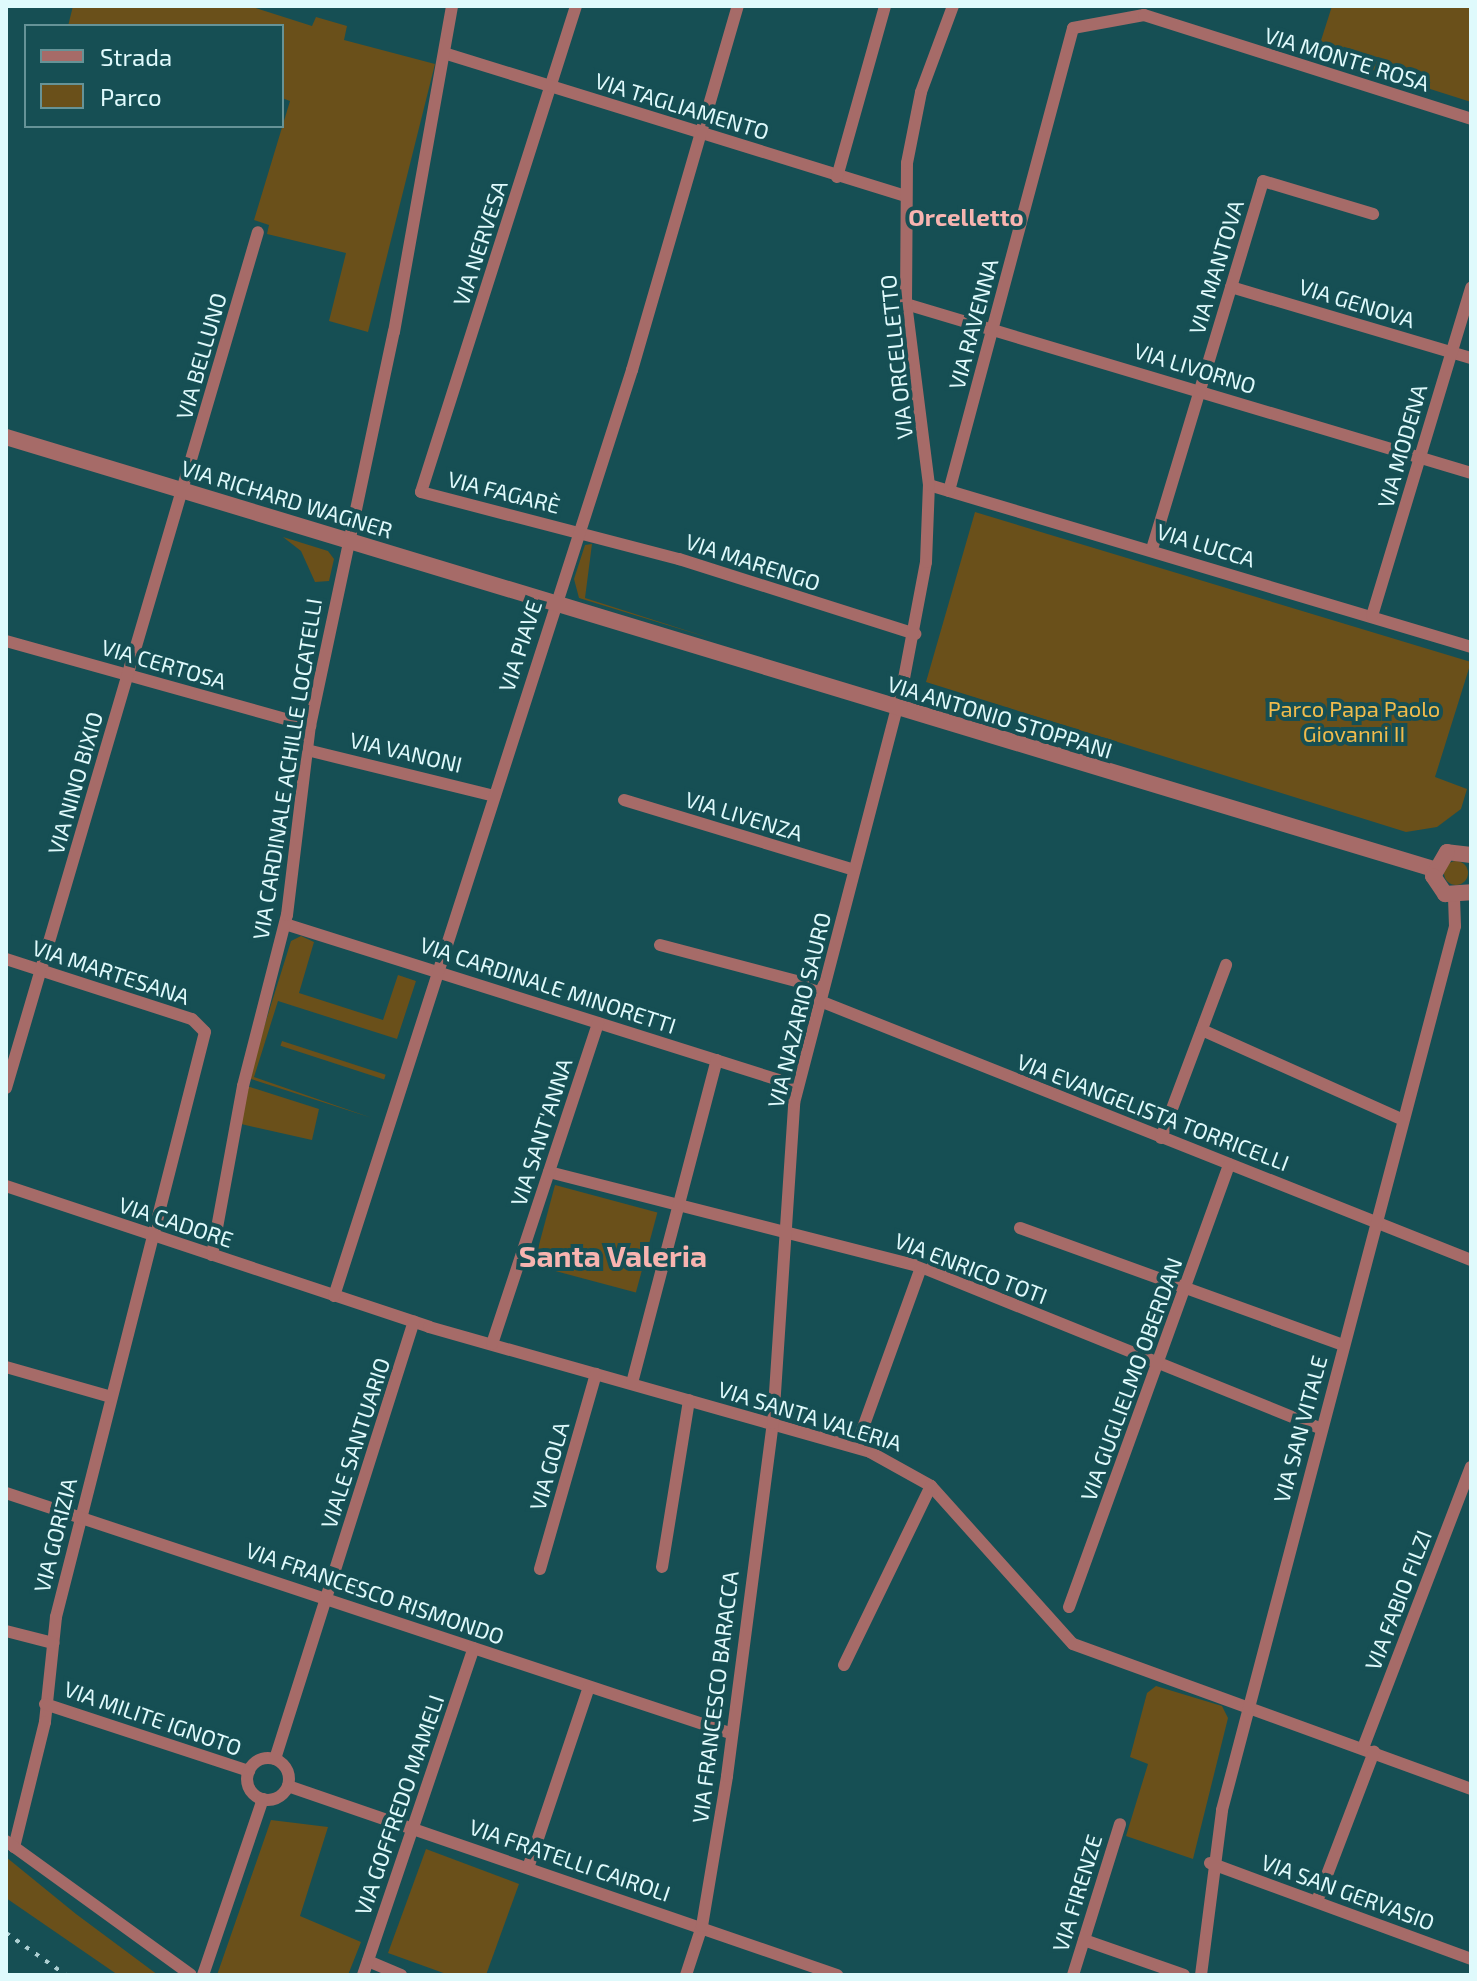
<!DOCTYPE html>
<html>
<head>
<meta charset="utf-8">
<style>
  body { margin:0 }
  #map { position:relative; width:1477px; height:1981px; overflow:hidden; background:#164f54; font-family:"Exo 2",sans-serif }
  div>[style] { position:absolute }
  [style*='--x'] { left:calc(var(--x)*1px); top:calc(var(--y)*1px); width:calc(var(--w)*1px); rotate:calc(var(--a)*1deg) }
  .green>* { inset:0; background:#6a501a; transform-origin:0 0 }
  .round { border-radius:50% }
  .minor>* { height:12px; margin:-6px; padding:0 6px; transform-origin:6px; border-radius:6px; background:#a66b68 }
  .minor>.ring { margin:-6px; padding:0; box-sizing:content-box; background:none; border:12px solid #a66b68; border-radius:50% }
  .tertiary>* { height:16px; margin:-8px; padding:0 8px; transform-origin:8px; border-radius:8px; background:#a66b68 }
  .rail>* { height:4px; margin-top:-2px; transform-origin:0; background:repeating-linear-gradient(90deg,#adcfd2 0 4px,transparent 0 12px) }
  span { translate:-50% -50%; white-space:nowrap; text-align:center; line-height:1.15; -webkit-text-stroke:8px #164f54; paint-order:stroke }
  .street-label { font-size:22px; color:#dffafc }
  .park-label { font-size:22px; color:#f0bb4c }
  .neighbourhood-label { font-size:24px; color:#f8b4b0; font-weight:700 }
  .district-label { font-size:30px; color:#f8b4b0; font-weight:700 }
  .frame { position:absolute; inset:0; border:8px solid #dffafc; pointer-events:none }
  .legend { position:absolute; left:24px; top:24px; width:260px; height:104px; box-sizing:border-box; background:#164f54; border:2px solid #669397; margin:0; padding:10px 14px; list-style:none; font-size:24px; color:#dffafc }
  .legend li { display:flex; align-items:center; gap:16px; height:40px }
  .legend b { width:40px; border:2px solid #669397 }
</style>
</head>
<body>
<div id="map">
  <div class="green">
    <i style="clip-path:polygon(73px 6px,249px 6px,312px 26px,316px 17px,347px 26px,344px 40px,435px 64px,368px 332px,329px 321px,346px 253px,267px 234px,269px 225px,254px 220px,290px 101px,282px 98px,282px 26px,68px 26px)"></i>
    <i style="clip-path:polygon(1332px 6px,1471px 6px,1471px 102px,1317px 53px)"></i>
    <i style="clip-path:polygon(975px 512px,1471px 662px,1435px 777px,1467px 789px,1461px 809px,1437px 827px,1406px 832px,926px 682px)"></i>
    <i style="clip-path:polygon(283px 537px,328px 551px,334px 559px,329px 581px,315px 582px,301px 551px)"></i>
    <i style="clip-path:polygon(592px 544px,585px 598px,713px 639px,579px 598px,574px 579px,585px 545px)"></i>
    <i class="round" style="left:1444px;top:861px;width:24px;height:24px"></i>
    <i style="clip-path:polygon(301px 936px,314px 942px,299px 993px,383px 1020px,398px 975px,416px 981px,397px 1039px,278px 1001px,254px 1077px,372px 1118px,248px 1078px,291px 941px)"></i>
    <i style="left:282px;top:1041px;width:109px;height:5px;rotate:18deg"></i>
    <i style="clip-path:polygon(247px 1086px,319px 1109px,312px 1140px,241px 1124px)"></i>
    <i style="left:555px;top:1185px;width:106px;height:83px;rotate:15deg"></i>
    <i style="clip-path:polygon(1156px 1686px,1222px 1706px,1228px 1718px,1193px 1859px,1126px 1836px,1148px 1764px,1130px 1757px,1147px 1693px)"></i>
    <i style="clip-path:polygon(271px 1820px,328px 1827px,300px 1916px,361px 1942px,348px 1975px,217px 1975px)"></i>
    <i style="clip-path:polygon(426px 1849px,519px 1884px,486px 1975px,449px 1975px,388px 1953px)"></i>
    <i style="clip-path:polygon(6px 1857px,76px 1914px,158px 1975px,118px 1975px,6px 1898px)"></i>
  </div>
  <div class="minor">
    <i style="--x:576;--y:6;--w:510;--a:107.69"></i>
    <i style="--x:421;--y:492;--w:267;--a:14.6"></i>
    <i style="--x:679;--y:559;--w:248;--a:17.6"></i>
    <i style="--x:447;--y:54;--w:480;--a:17.2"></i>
    <i style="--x:837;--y:177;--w:178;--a:-74.3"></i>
    <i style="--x:1231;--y:287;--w:250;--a:16.5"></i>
    <i style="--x:906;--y:304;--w:590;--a:16.65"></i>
    <i style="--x:929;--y:485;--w:566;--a:16.64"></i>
    <i style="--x:949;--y:491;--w:479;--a:-75"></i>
    <i style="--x:1073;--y:28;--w:72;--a:-10.4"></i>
    <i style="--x:1144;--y:15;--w:343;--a:17.6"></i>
    <i style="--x:1152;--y:549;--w:384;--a:-73.2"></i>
    <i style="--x:1263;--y:181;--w:115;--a:16.7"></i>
    <i style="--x:1372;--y:616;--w:343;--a:-73.2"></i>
    <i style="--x:6;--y:641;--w:316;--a:15.6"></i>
    <i style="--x:307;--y:750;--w:193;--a:13.8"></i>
    <i style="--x:624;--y:800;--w:240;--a:16.9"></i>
    <i style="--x:285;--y:924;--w:538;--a:17.53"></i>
    <i style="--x:660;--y:945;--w:169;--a:14.8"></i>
    <i style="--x:6;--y:959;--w:195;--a:17.9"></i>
    <i style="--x:192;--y:1019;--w:18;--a:45"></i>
    <i style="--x:205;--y:1032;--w:604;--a:104.29"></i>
    <i style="--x:56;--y:1617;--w:106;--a:96"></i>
    <i style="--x:45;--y:1722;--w:129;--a:103.9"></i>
    <i style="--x:820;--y:1001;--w:701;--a:21.7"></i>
    <i style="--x:1202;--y:1030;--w:220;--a:24.1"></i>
    <i style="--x:6;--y:1088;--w:892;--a:-73.6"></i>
    <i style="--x:1161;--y:1138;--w:185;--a:-69.4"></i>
    <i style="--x:549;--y:1172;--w:384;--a:14.3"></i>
    <i style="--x:921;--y:1267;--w:429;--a:22"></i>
    <i style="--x:6;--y:1186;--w:446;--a:18.4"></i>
    <i style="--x:429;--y:1327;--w:458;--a:15.8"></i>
    <i style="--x:870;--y:1452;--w:70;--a:29.1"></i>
    <i style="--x:931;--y:1486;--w:212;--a:48.1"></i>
    <i style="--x:1073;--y:1644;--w:424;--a:20"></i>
    <i style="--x:1020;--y:1228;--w:344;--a:19.9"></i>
    <i style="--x:212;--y:1255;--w:172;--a:-79.6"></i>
    <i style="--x:243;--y:1086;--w:177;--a:-75.6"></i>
    <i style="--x:287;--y:915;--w:190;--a:-83.1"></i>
    <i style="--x:310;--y:726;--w:403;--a:-78"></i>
    <i style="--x:394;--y:332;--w:331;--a:-79.9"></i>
    <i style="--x:334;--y:1296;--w:973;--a:-72.16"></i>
    <i style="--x:632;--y:370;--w:379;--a:-73.8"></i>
    <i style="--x:492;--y:1344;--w:338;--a:-71.7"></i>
    <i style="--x:6;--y:1367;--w:109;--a:15.9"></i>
    <i style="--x:632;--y:1383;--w:334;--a:-75.3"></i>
    <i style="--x:856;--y:1447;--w:191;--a:-70.1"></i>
    <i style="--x:6;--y:1493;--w:763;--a:18.34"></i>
    <i style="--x:662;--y:1567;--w:169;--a:-80.8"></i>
    <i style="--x:540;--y:1569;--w:203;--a:-74"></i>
    <i style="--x:1069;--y:1607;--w:471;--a:-70.1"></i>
    <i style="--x:6;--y:1631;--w:49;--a:14.3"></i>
    <i style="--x:844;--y:1665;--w:199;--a:-64.1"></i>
    <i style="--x:45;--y:1704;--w:215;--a:18.2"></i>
    <i style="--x:1363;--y:1748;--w:301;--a:-69"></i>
    <i class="ring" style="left:247px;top:1758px;width:30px;height:30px"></i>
    <i style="--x:275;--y:1759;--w:459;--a:-72.4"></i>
    <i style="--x:288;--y:1786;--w:581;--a:19"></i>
    <i style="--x:6;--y:1841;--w:228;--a:35.9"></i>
    <i style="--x:1210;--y:1863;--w:278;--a:20.2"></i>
    <i style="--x:528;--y:1868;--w:191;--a:-71.4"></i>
    <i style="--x:1317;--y:1901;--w:160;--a:-69.1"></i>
    <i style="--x:1084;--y:1940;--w:106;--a:19.3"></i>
    <i style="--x:368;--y:1961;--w:36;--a:23"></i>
    <i style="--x:203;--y:1975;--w:186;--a:-71.2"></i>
    <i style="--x:363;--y:1975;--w:345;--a:-71.3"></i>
    <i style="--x:686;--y:1975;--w:52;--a:-71.9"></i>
    <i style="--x:702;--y:1926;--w:152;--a:-80.5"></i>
    <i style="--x:727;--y:1776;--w:356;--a:-82.6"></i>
    <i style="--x:773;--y:1423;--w:321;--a:-86.2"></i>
    <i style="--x:794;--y:1103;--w:428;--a:-75.4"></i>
    <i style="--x:902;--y:689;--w:129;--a:-79.3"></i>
    <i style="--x:926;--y:562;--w:77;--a:-87.8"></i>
    <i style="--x:929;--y:485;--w:182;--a:-97.2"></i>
    <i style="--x:906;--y:304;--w:141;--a:-89.6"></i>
    <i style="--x:907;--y:163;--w:72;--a:-78.8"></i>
    <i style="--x:921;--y:92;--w:92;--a:-69.6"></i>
    <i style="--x:1073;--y:1975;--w:158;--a:-72.7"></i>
    <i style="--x:1201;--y:1975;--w:166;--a:-82.7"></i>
    <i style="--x:1222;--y:1810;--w:914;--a:-75.23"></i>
    <i style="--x:1455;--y:926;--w:29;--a:-92"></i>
  </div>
  <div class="tertiary">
    <i style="--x:6;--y:437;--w:1491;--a:16.84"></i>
    <i style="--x:1471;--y:855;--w:24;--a:-173"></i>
    <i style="--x:1447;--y:852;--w:28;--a:120"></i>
    <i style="--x:1433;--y:876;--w:22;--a:56"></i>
    <i style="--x:1445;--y:894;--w:26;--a:-4"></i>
  </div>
  <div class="rail">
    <i style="--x:6;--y:1933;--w:73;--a:35"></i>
  </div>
  <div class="street-label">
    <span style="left:1347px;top:59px;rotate:17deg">VIA MONTE ROSA</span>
    <span style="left:682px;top:106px;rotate:17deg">VIA TAGLIAMENTO</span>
    <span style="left:480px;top:243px;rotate:-72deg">VIA NERVESA</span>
    <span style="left:1216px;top:267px;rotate:-73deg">VIA MANTOVA</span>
    <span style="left:1357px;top:303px;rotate:17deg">VIA GENOVA</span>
    <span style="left:973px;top:324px;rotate:-75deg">VIA RAVENNA</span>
    <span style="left:201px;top:356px;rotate:-74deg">VIA BELLUNO</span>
    <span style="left:896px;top:357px;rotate:-96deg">VIA ORCELLETTO</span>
    <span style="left:1195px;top:368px;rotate:17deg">VIA LIVORNO</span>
    <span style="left:1402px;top:446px;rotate:-74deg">VIA MODENA</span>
    <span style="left:504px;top:492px;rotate:14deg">VIA FAGARÈ</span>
    <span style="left:287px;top:499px;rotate:17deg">VIA RICHARD WAGNER</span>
    <span style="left:1206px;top:545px;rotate:17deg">VIA LUCCA</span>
    <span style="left:753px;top:562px;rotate:18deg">VIA MARENGO</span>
    <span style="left:520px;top:646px;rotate:-72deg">VIA PIAVE</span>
    <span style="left:164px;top:664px;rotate:16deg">VIA CERTOSA</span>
    <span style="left:1000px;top:717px;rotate:17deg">VIA ANTONIO STOPPANI</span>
    <span style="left:406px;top:752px;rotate:13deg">VIA VANONI</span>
    <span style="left:287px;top:769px;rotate:-81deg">VIA CARDINALE ACHILLE LOCATELLI</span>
    <span style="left:75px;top:783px;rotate:-74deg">VIA NINO BIXIO</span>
    <span style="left:744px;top:816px;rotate:17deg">VIA LIVENZA</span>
    <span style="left:111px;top:972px;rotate:18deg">VIA MARTESANA</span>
    <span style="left:548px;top:985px;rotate:18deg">VIA CARDINALE MINORETTI</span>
    <span style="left:799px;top:1010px;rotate:-76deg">VIA NAZARIO SAURO</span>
    <span style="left:1153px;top:1112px;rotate:21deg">VIA EVANGELISTA TORRICELLI</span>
    <span style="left:541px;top:1132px;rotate:-72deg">VIA SANT'ANNA</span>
    <span style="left:176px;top:1222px;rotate:18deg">VIA CADORE</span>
    <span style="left:971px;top:1268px;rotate:21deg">VIA ENRICO TOTI</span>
    <span style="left:1131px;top:1379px;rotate:-70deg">VIA GUGLIELMO OBERDAN</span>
    <span style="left:810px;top:1416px;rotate:17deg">VIA SANTA VALERIA</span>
    <span style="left:1300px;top:1429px;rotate:-75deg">VIA SAN VITALE</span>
    <span style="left:355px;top:1443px;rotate:-72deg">VIALE SANTUARIO</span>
    <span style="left:549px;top:1466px;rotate:-74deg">VIA GOLA</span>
    <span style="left:55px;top:1535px;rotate:-76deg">VIA GORIZIA</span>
    <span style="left:375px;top:1593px;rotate:19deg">VIA FRANCESCO RISMONDO</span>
    <span style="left:1398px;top:1600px;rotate:-69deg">VIA FABIO FILZI</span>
    <span style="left:715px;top:1697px;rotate:-83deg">VIA FRANCESCO BARACCA</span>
    <span style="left:153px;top:1718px;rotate:19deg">VIA MILITE IGNOTO</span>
    <span style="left:399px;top:1805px;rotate:-71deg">VIA GOFFREDO MAMELI</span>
    <span style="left:570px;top:1860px;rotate:19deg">VIA FRATELLI CAIROLI</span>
    <span style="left:1348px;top:1892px;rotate:20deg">VIA SAN GERVASIO</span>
    <span style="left:1077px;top:1893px;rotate:-73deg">VIA FIRENZE</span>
  </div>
  <div class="park-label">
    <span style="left:1354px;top:721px">Parco Papa Paolo<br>Giovanni II</span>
  </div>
  <div class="neighbourhood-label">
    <span style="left:966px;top:217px">Orcelletto</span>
  </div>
  <div class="district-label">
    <span style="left:613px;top:1255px">Santa Valeria</span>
  </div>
  <div class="frame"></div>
  <ul class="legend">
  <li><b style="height:10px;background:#a66b68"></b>Strada</li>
  <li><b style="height:22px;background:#6a501a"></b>Parco</li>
  </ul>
</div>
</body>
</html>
